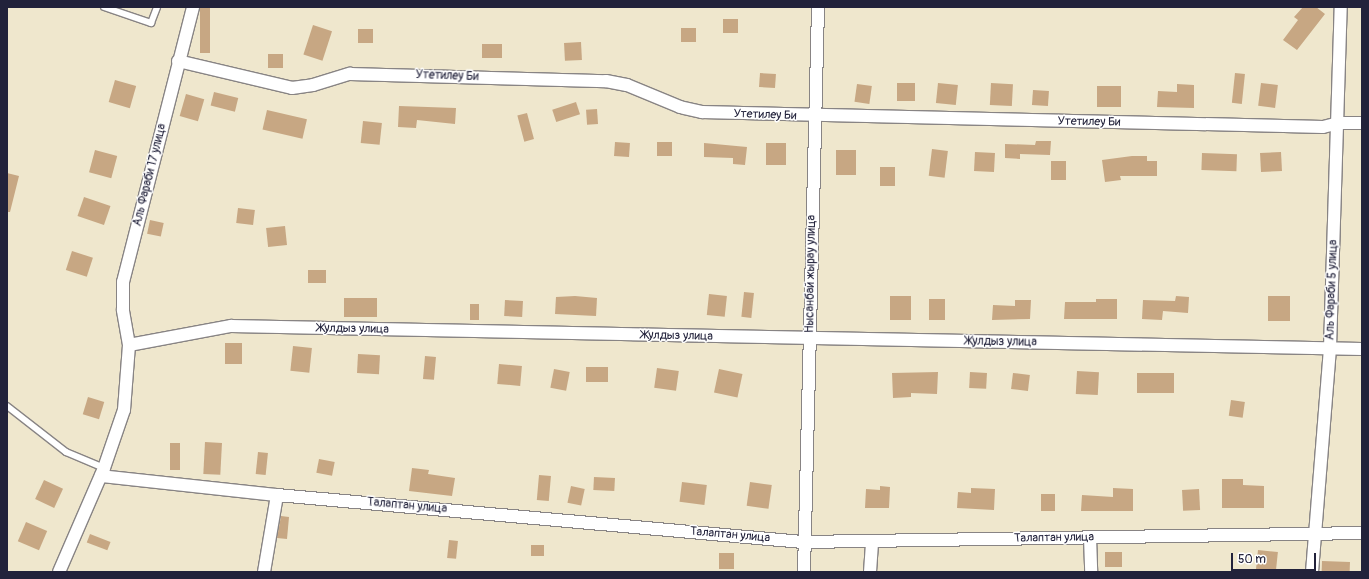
<!DOCTYPE html>
<html>
<head>
<meta charset="utf-8">
<style>
  body { margin:0 }
  #map { position:relative; width:1369px; height:579px; overflow:hidden; background:#efe7cd; font-family:Pangolin,sans-serif }
  div>[style] { position:absolute }
  [style*='--x'] { left:calc(var(--x)*1px); top:calc(var(--y)*1px); width:calc(var(--w)*1px); rotate:calc(var(--a)*1deg) }
  .building>* { inset:0; background:#c7a783; transform-origin:0 0 }
  .roads { filter:drop-shadow(1px 0 #888484) drop-shadow(-1px 0 #888484) drop-shadow(0 1px #888484) drop-shadow(0 -1px #888484) }
  .lane>* { height:6px; margin:-3px; padding:0 3px; transform-origin:3px; border-radius:3px; background:#fff }
  .street>* { height:12px; margin:-6px; padding:0 6px; transform-origin:6px; border-radius:6px; background:#fff }
  span { translate:-50% -50%; white-space:nowrap; text-align:center; line-height:1.15; -webkit-text-stroke:3px #fff; paint-order:stroke }
  .street-label { font-size:12px; color:#22223b }
  .frame { position:absolute; inset:0; border:8px solid #22223b; pointer-events:none }
  .scale { position:absolute; left:1231px; top:553px; width:85px; height:18px; box-sizing:border-box; border:2px solid #22223b; border-top:0; padding-left:5px; font-size:12px; line-height:14px; white-space:nowrap; color:#22223b; -webkit-text-stroke:3px #fff; paint-order:stroke }
</style>
</head>
<body>
<div id="map">
  <div class="building">
    <i style="left:200px;top:7px;width:10px;height:46px"></i>
    <i style="clip-path:polygon(1303px 7px,1316px 7px,1325px 14px,1297px 50px,1283px 40px,1298px 20px,1294px 17px)"></i>
    <i style="left:723px;top:19px;width:15px;height:14px"></i>
    <i style="left:313px;top:25px;width:20px;height:31px;rotate:18deg"></i>
    <i style="left:681px;top:28px;width:15px;height:14px"></i>
    <i style="left:358px;top:29px;width:15px;height:14px"></i>
    <i style="left:581px;top:42px;width:18px;height:17px;rotate:87deg"></i>
    <i style="left:482px;top:44px;width:20px;height:14px"></i>
    <i style="left:268px;top:54px;width:15px;height:14px"></i>
    <i style="left:760px;top:73px;width:16px;height:14px;rotate:4deg"></i>
    <i style="left:1235px;top:73px;width:10px;height:30px;rotate:6deg"></i>
    <i style="left:115px;top:80px;width:22px;height:23px;rotate:16deg"></i>
    <i style="left:897px;top:83px;width:18px;height:18px"></i>
    <i style="left:938px;top:83px;width:20px;height:20px;rotate:6deg"></i>
    <i style="left:991px;top:83px;width:22px;height:22px;rotate:3deg"></i>
    <i style="left:1261px;top:83px;width:17px;height:23px;rotate:7deg"></i>
    <i style="left:857px;top:84px;width:15px;height:18px;rotate:8deg"></i>
    <i style="clip-path:polygon(1177px 84px,1194px 85px,1194px 108px,1157px 107px,1158px 91px,1177px 92px)"></i>
    <i style="left:1097px;top:86px;width:24px;height:21px"></i>
    <i style="left:1033px;top:90px;width:16px;height:15px;rotate:4deg"></i>
    <i style="left:214px;top:92px;width:25px;height:14px;rotate:14deg"></i>
    <i style="left:186px;top:94px;width:19px;height:23px;rotate:16deg"></i>
    <i style="left:576px;top:102px;width:13px;height:25px;rotate:72deg"></i>
    <i style="clip-path:polygon(399px 106px,456px 108px,455px 124px,417px 120px,416px 128px,398px 127px)"></i>
    <i style="left:597px;top:109px;width:15px;height:11px;rotate:86deg"></i>
    <i style="left:267px;top:110px;width:41px;height:20px;rotate:13deg"></i>
    <i style="left:527px;top:113px;width:27px;height:10px;rotate:75deg"></i>
    <i style="left:363px;top:121px;width:19px;height:22px;rotate:6deg"></i>
    <i style="clip-path:polygon(1036px 141px,1051px 141px,1050px 155px,1020px 154px,1020px 159px,1005px 158px,1005px 144px,1035px 145px)"></i>
    <i style="left:615px;top:142px;width:15px;height:14px;rotate:4deg"></i>
    <i style="left:657px;top:142px;width:15px;height:14px"></i>
    <i style="clip-path:polygon(704px 143px,747px 147px,745px 165px,733px 164px,733px 158px,704px 157px)"></i>
    <i style="left:766px;top:143px;width:20px;height:22px"></i>
    <i style="left:932px;top:149px;width:16px;height:27px;rotate:7deg"></i>
    <i style="left:95px;top:150px;width:23px;height:23px;rotate:15deg"></i>
    <i style="left:856px;top:150px;width:25px;height:20px;rotate:90deg"></i>
    <i style="left:975px;top:152px;width:20px;height:19px;rotate:3deg"></i>
    <i style="left:1281px;top:152px;width:19px;height:21px;rotate:87deg"></i>
    <i style="left:1202px;top:153px;width:35px;height:17px;rotate:2deg"></i>
    <i style="clip-path:polygon(1132px 156px,1147px 156px,1147px 161px,1157px 161px,1157px 176px,1120px 176px,1121px 180px,1105px 182px,1102px 160px)"></i>
    <i style="left:1051px;top:161px;width:15px;height:19px"></i>
    <i style="left:880px;top:167px;width:15px;height:19px"></i>
    <i style="clip-path:polygon(7px 173px,19px 176px,10px 212px,7px 212px)"></i>
    <i style="left:84px;top:197px;width:28px;height:20px;rotate:19deg"></i>
    <i style="left:238px;top:208px;width:17px;height:15px;rotate:7deg"></i>
    <i style="left:150px;top:220px;width:14px;height:14px;rotate:12deg"></i>
    <i style="left:285px;top:226px;width:19px;height:19px;rotate:84deg"></i>
    <i style="left:72px;top:251px;width:22px;height:20px;rotate:18deg"></i>
    <i style="left:308px;top:270px;width:18px;height:13px"></i>
    <i style="left:744px;top:292px;width:10px;height:25px;rotate:6deg"></i>
    <i style="left:709px;top:294px;width:18px;height:21px;rotate:6deg"></i>
    <i style="clip-path:polygon(575px 296px,597px 298px,596px 316px,555px 314px,556px 297px)"></i>
    <i style="left:890px;top:296px;width:21px;height:24px"></i>
    <i style="clip-path:polygon(1176px 296px,1189px 297px,1188px 313px,1163px 311px,1162px 320px,1142px 319px,1143px 300px,1175px 301px)"></i>
    <i style="left:1268px;top:296px;width:22px;height:25px"></i>
    <i style="left:344px;top:298px;width:33px;height:19px"></i>
    <i style="left:929px;top:299px;width:16px;height:21px"></i>
    <i style="clip-path:polygon(1096px 299px,1117px 299px,1117px 319px,1064px 319px,1065px 302px,1096px 302px)"></i>
    <i style="left:505px;top:300px;width:18px;height:16px;rotate:3deg"></i>
    <i style="clip-path:polygon(1015px 300px,1031px 300px,1030px 319px,992px 320px,993px 305px,1015px 306px)"></i>
    <i style="left:470px;top:304px;width:9px;height:16px"></i>
    <i style="left:225px;top:343px;width:17px;height:21px"></i>
    <i style="left:293px;top:346px;width:19px;height:25px;rotate:6deg"></i>
    <i style="left:358px;top:354px;width:22px;height:19px;rotate:3deg"></i>
    <i style="left:425px;top:356px;width:11px;height:23px;rotate:5deg"></i>
    <i style="left:499px;top:364px;width:23px;height:20px;rotate:5deg"></i>
    <i style="left:608px;top:367px;width:15px;height:22px;rotate:90deg"></i>
    <i style="left:657px;top:368px;width:22px;height:20px;rotate:8deg"></i>
    <i style="left:554px;top:369px;width:16px;height:19px;rotate:11deg"></i>
    <i style="left:719px;top:369px;width:24px;height:24px;rotate:12deg"></i>
    <i style="left:1077px;top:371px;width:22px;height:23px;rotate:3deg"></i>
    <i style="clip-path:polygon(938px 372px,937px 394px,911px 393px,911px 397px,893px 398px,892px 373px)"></i>
    <i style="left:970px;top:372px;width:17px;height:16px;rotate:3deg"></i>
    <i style="left:1013px;top:373px;width:17px;height:16px;rotate:7deg"></i>
    <i style="left:1137px;top:373px;width:37px;height:20px"></i>
    <i style="left:88px;top:397px;width:17px;height:18px;rotate:17deg"></i>
    <i style="left:1231px;top:400px;width:14px;height:16px;rotate:8deg"></i>
    <i style="left:205px;top:442px;width:17px;height:32px;rotate:3deg"></i>
    <i style="left:170px;top:443px;width:10px;height:27px"></i>
    <i style="left:258px;top:452px;width:10px;height:22px;rotate:6deg"></i>
    <i style="left:319px;top:459px;width:16px;height:14px;rotate:11deg"></i>
    <i style="clip-path:polygon(412px 468px,429px 470px,428px 474px,455px 478px,452px 496px,409px 491px)"></i>
    <i style="left:539px;top:475px;width:12px;height:25px;rotate:5deg"></i>
    <i style="left:594px;top:477px;width:21px;height:13px;rotate:3deg"></i>
    <i style="clip-path:polygon(1222px 479px,1243px 479px,1243px 485px,1264px 486px,1264px 508px,1222px 508px)"></i>
    <i style="left:44px;top:480px;width:21px;height:21px;rotate:25deg"></i>
    <i style="left:682px;top:482px;width:25px;height:20px;rotate:7deg"></i>
    <i style="left:750px;top:482px;width:22px;height:24px;rotate:8deg"></i>
    <i style="left:571px;top:486px;width:14px;height:17px;rotate:12deg"></i>
    <i style="clip-path:polygon(880px 486px,890px 487px,889px 508px,865px 508px,866px 489px,880px 490px)"></i>
    <i style="clip-path:polygon(971px 488px,995px 489px,994px 510px,957px 508px,958px 492px,971px 493px)"></i>
    <i style="clip-path:polygon(1113px 488px,1133px 489px,1133px 511px,1081px 511px,1082px 495px,1113px 497px)"></i>
    <i style="left:1199px;top:489px;width:21px;height:17px;rotate:87deg"></i>
    <i style="left:1055px;top:494px;width:17px;height:14px;rotate:90deg"></i>
    <i style="clip-path:polygon(281px 516px,289px 517px,287px 539px,277px 538px)"></i>
    <i style="left:26px;top:522px;width:23px;height:21px;rotate:23deg"></i>
    <i style="left:90px;top:534px;width:22px;height:9px;rotate:21deg"></i>
    <i style="left:449px;top:540px;width:9px;height:18px;rotate:6deg"></i>
    <i style="left:531px;top:545px;width:13px;height:11px"></i>
    <i style="left:1258px;top:550px;width:20px;height:21px;rotate:6deg"></i>
    <i style="left:1105px;top:552px;width:17px;height:15px"></i>
    <i style="left:719px;top:553px;width:15px;height:16px"></i>
    <i style="left:1322px;top:561px;width:28px;height:11px;rotate:2deg"></i>
  </div>
  <div class="roads">
    <div class="lane">
      <i style="--x:104;--y:7;--w:50;--a:18.8"></i>
      <i style="--x:151;--y:23;--w:17;--a:-69"></i>
      <i style="--x:7;--y:406;--w:75;--a:37.9"></i>
      <i style="--x:66;--y:452;--w:41;--a:22.8"></i>
    </div>
    <div class="street">
      <i style="--x:178;--y:61;--w:117;--a:13.3"></i>
      <i style="--x:292;--y:88;--w:21;--a:-8"></i>
      <i style="--x:313;--y:85;--w:39;--a:-17"></i>
      <i style="--x:350;--y:74;--w:256;--a:1.6"></i>
      <i style="--x:606;--y:81;--w:21;--a:11"></i>
      <i style="--x:627;--y:85;--w:57;--a:22.5"></i>
      <i style="--x:680;--y:107;--w:23;--a:13"></i>
      <i style="--x:702;--y:112;--w:621;--a:1.38"></i>
      <i style="--x:1323;--y:127;--w:16;--a:-14"></i>
      <i style="--x:1339;--y:123;--w:23;--a:0"></i>
      <i style="--x:129;--y:345;--w:36;--a:-100"></i>
      <i style="--x:123;--y:310;--w:28;--a:-90"></i>
      <i style="--x:123;--y:282;--w:284;--a:-75.7"></i>
      <i style="--x:101;--y:476;--w:177;--a:6.2"></i>
      <i style="--x:277;--y:495;--w:528;--a:5.11"></i>
      <i style="--x:803;--y:542;--w:559;--a:-0.92"></i>
      <i style="--x:1090;--y:537;--w:35;--a:88"></i>
      <i style="--x:59;--y:572;--w:113;--a:-66.6"></i>
      <i style="--x:104;--y:468;--w:61;--a:-71"></i>
      <i style="--x:124;--y:410;--w:65;--a:-85.6"></i>
      <i style="--x:129;--y:345;--w:104;--a:-10.6"></i>
      <i style="--x:231;--y:326;--w:1131;--a:1.17"></i>
      <i style="--x:264;--y:572;--w:78;--a:-80.4"></i>
      <i style="--x:804;--y:572;--w:565;--a:-88.58"></i>
      <i style="--x:870;--y:572;--w:31;--a:-86"></i>
      <i style="--x:1312;--y:572;--w:225;--a:-85.4"></i>
      <i style="--x:1330;--y:348;--w:341;--a:-88.2"></i>
    </div>
  </div>
  <div class="street-label">
    <span style="left:447px;top:76px;rotate:2deg">Утетилеу Би</span>
    <span style="left:765px;top:115px;rotate:2deg">Утетилеу Би</span>
    <span style="left:1089px;top:122px;rotate:1deg">Утетилеу Би</span>
    <span style="left:150px;top:175px;rotate:-76deg">Аль Фараби 17 улица</span>
    <span style="left:811px;top:274px;rotate:-89deg">Нысанбай жырау улица</span>
    <span style="left:1332px;top:290px;rotate:-88deg">Аль Фараби 5 улица</span>
    <span style="left:353px;top:329px;rotate:1deg">Жулдыз улица</span>
    <span style="left:677px;top:336px;rotate:1deg">Жулдыз улица</span>
    <span style="left:1001px;top:342px;rotate:1deg">Жулдыз улица</span>
    <span style="left:407px;top:506px;rotate:5deg">Талаптан улица</span>
    <span style="left:730px;top:535px;rotate:5deg">Талаптан улица</span>
    <span style="left:1054px;top:538px;rotate:-1deg">Талаптан улица</span>
  </div>
  <div class="frame"></div>
  <div class="scale">50 m</div>
</div>
</body>
</html>
